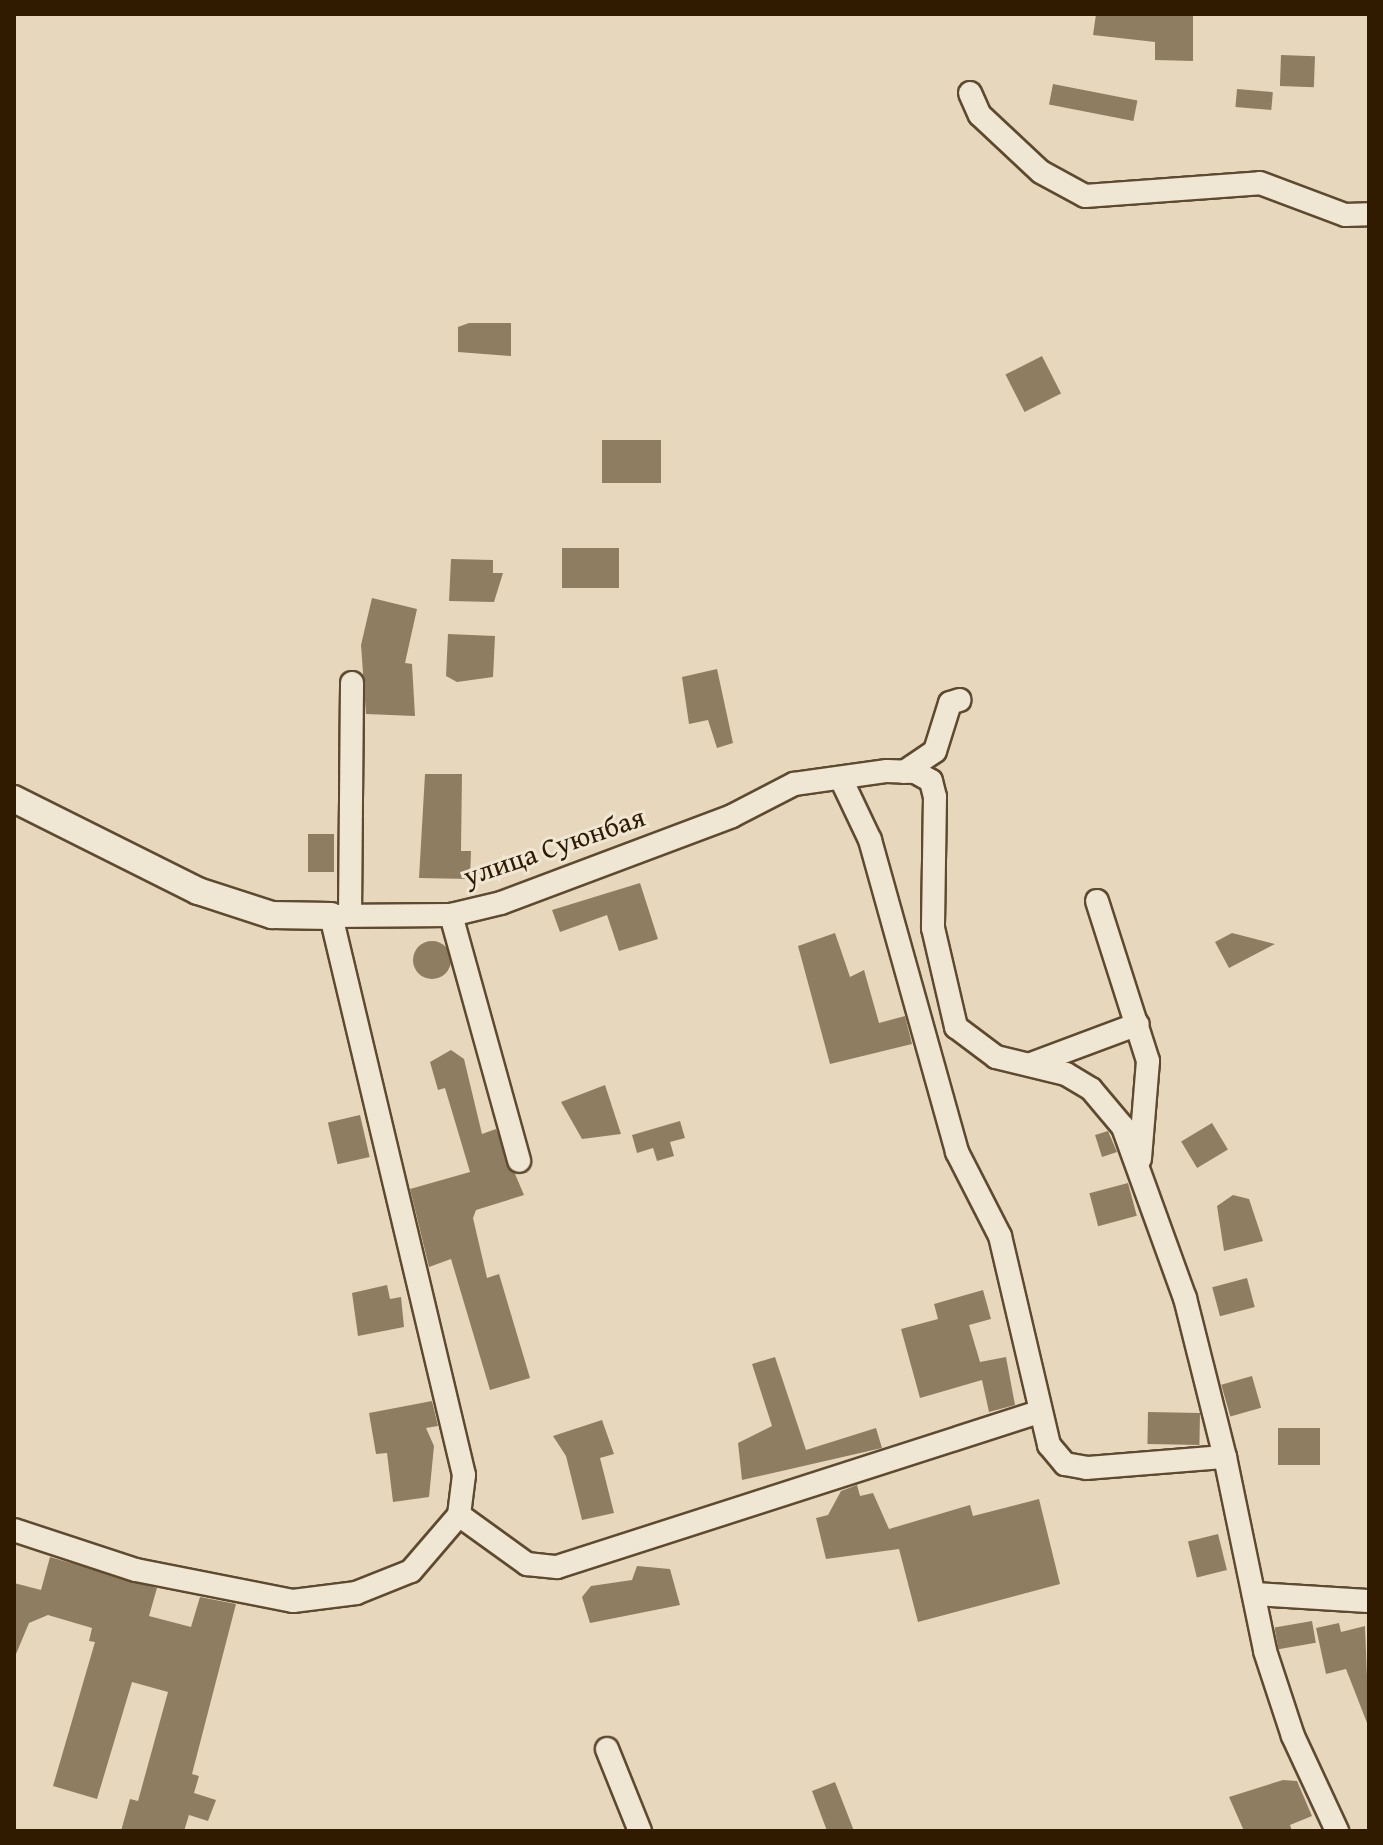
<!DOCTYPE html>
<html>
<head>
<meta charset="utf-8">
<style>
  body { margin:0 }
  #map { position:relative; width:1383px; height:1845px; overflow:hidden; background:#e7d8bd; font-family:"Gentium Book Plus",serif }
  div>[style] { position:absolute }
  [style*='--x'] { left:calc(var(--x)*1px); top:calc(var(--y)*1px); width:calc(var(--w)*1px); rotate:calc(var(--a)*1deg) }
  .building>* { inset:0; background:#8f7d62; transform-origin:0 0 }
  .round { border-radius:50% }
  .roads { filter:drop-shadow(2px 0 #5e4a2f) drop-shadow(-2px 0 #5e4a2f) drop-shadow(0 2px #5e4a2f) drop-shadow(0 -2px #5e4a2f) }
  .minor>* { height:22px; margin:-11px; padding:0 11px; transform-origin:11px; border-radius:11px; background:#efe6d4 }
  .tertiary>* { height:26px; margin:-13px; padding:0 13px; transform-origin:13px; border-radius:13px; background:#efe6d4 }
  span { translate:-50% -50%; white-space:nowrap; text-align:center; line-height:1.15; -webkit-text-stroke:6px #efe6d4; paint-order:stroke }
  .street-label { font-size:28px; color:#301b00 }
  .frame { position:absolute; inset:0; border:16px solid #301b00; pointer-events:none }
</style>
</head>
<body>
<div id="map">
  <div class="building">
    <i style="clip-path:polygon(1096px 14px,1193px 16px,1193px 61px,1155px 60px,1155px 42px,1093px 35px)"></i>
    <i style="left:1281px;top:55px;width:34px;height:31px;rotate:2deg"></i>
    <i style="left:1053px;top:84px;width:86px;height:21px;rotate:11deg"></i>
    <i style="left:1237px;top:89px;width:36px;height:18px;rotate:5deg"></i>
    <i style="clip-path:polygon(469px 323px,511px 323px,511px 356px,458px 352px,458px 327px)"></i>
    <i style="left:1042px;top:356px;width:42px;height:41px;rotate:63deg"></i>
    <i style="left:602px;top:440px;width:59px;height:43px"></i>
    <i style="left:562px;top:548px;width:57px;height:40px"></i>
    <i style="clip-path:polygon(451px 559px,493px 560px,493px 573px,503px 573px,494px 602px,449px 601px)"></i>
    <i style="clip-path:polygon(372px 598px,417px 609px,405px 663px,412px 664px,415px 716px,366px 714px,361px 645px)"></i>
    <i style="clip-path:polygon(448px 634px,495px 636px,493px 677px,457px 682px,446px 676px)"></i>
    <i style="clip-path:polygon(717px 669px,733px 743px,717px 748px,708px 720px,689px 724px,682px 677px)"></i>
    <i style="clip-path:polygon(425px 774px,462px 774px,461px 851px,471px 851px,470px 879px,419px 878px)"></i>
    <i style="left:308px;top:834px;width:26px;height:38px"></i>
    <i style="clip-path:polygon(640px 883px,658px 939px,619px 951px,607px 915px,560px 932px,552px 910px)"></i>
    <i style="clip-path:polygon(835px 933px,850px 977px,864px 970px,879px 1023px,905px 1016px,912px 1044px,830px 1064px,798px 946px)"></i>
    <i style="clip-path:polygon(1232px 933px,1275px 944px,1229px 968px,1215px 942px)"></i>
    <i class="round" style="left:413px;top:941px;width:38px;height:38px"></i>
    <i style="clip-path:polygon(451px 1050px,464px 1059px,482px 1134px,496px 1129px,524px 1195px,476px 1210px,473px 1218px,487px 1278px,499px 1274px,530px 1378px,490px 1390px,451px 1259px,429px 1267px,410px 1189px,470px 1172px,445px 1088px,438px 1090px,430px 1062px)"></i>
    <i style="clip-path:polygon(605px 1085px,621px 1134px,582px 1139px,561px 1102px)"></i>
    <i style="left:360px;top:1115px;width:43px;height:33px;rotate:77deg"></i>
    <i style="clip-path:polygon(680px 1121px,685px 1138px,670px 1142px,674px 1156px,657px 1161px,653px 1148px,637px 1153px,632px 1135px)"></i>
    <i style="left:1212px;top:1123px;width:31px;height:36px;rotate:59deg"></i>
    <i style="clip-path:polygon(1108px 1131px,1117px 1152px,1102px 1157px,1095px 1135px)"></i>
    <i style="left:1128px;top:1183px;width:34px;height:40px;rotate:75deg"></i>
    <i style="clip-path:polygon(1233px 1195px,1249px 1199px,1263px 1241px,1224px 1251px,1217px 1206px)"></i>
    <i style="left:1247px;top:1278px;width:30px;height:36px;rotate:75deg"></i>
    <i style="clip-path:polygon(387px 1285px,390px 1299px,401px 1297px,404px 1327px,358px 1336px,352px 1293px)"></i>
    <i style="clip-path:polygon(983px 1290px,991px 1319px,969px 1325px,980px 1362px,1006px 1357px,1015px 1405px,989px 1412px,982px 1380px,920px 1398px,901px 1329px,938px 1319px,934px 1304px)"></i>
    <i style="clip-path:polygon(775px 1357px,806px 1450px,876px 1428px,882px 1448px,742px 1480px,738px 1443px,772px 1426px,752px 1364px)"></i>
    <i style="left:1252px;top:1376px;width:33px;height:32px;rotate:74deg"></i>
    <i style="clip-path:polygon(432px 1401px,438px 1426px,426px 1428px,434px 1446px,429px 1497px,393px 1502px,387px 1453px,376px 1454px,369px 1413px)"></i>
    <i style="left:1148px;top:1412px;width:52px;height:32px;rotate:1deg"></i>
    <i style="clip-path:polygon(602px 1420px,614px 1454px,600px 1458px,614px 1513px,582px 1520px,566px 1456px,553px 1436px)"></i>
    <i style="left:1278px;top:1428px;width:42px;height:37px"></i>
    <i style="clip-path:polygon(857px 1485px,860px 1496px,873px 1493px,889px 1529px,970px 1505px,973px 1516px,1039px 1499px,1060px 1584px,918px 1622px,899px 1549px,826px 1559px,816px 1518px,828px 1515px,841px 1491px)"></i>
    <i style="left:1218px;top:1534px;width:37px;height:31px;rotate:76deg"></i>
    <i style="clip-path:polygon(50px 1557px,157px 1588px,149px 1616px,191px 1627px,200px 1597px,236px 1604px,192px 1774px,199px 1776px,194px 1793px,216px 1800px,208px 1821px,189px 1815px,184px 1831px,121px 1831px,130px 1799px,138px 1801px,168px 1692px,132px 1682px,97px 1799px,53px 1786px,95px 1642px,89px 1641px,92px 1628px,48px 1615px,29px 1623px,14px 1659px,14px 1583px,41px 1590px)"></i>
    <i style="clip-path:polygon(637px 1566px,670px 1569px,680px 1605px,590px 1623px,582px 1597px,591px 1586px,632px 1580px)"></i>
    <i style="left:1312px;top:1621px;width:22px;height:38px;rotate:80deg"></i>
    <i style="clip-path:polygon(1339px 1623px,1341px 1632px,1365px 1626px,1369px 1728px,1346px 1669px,1326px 1674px,1316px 1628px)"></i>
    <i style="clip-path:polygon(1283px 1780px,1297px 1781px,1312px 1816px,1290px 1825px,1292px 1831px,1244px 1831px,1229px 1797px)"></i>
    <i style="clip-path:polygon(835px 1782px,854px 1831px,827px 1831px,812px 1791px)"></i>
  </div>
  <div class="roads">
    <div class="minor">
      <i style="--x:970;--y:93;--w:24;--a:66"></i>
      <i style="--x:980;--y:115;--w:83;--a:43.1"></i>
      <i style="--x:1041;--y:172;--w:50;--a:28.6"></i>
      <i style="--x:1085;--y:196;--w:175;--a:-4.2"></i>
      <i style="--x:1260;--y:183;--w:91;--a:20.6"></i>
      <i style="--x:1345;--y:215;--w:24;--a:-2"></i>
      <i style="--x:904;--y:772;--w:37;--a:-34"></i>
      <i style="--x:935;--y:751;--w:50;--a:-72.6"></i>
      <i style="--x:950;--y:703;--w:10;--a:-17"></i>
      <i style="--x:842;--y:781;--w:65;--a:64.6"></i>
      <i style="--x:870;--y:840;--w:324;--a:74.4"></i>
      <i style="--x:957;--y:1152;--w:94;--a:62.9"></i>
      <i style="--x:1000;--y:1236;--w:215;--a:76.8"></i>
      <i style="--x:1049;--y:1445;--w:25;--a:50"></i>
      <i style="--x:1065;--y:1464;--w:22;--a:10"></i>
      <i style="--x:1087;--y:1468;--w:138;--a:-4.6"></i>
      <i style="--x:1225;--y:1457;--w:198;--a:78.3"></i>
      <i style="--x:1265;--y:1651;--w:89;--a:71.8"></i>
      <i style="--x:1293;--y:1736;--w:105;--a:65.1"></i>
      <i style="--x:1097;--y:901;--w:168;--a:72.3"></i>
      <i style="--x:1148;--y:1061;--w:98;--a:94.7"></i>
      <i style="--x:350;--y:915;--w:232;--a:-89.5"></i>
      <i style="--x:451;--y:915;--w:255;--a:74.5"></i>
      <i style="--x:1031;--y:1064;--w:114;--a:-20.5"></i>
      <i style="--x:459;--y:1515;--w:84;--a:35.8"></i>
      <i style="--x:527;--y:1564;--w:30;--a:6"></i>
      <i style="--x:557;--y:1567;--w:506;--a:-17.83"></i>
      <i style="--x:14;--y:1530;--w:128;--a:18.2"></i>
      <i style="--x:136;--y:1570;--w:160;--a:11.2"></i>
      <i style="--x:293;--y:1601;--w:64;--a:-7.2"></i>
      <i style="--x:356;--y:1593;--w:59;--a:-21.8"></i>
      <i style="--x:411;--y:1571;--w:74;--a:-49.4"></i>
      <i style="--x:459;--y:1515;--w:40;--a:-82.9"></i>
      <i style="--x:464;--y:1475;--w:575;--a:-103.38"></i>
      <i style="--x:331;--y:916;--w:120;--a:-0.5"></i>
      <i style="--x:451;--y:915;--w:51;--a:-13.5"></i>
      <i style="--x:501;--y:903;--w:247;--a:-20.6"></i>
      <i style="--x:732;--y:816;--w:70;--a:-27.3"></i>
      <i style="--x:794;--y:784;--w:94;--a:-8"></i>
      <i style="--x:887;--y:771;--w:28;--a:2"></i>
      <i style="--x:915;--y:772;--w:18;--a:29"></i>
      <i style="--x:931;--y:781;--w:16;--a:76"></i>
      <i style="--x:935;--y:797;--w:131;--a:90.9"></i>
      <i style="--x:933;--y:928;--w:102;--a:76.9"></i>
      <i style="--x:956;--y:1027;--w:50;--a:36.9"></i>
      <i style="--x:996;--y:1057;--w:72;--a:13.7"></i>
      <i style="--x:1066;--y:1074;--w:29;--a:31"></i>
      <i style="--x:1091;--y:1089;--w:50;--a:49.9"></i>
      <i style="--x:1123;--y:1127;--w:182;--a:70.1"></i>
      <i style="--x:1185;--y:1298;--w:164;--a:75.9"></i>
      <i style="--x:1254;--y:1594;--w:115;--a:3.5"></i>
      <i style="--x:607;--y:1749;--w:88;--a:68.1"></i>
    </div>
    <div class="tertiary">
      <i style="--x:14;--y:799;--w:206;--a:26.6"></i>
      <i style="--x:198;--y:891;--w:78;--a:18"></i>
      <i style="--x:272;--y:915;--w:59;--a:1"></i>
    </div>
  </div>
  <div class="street-label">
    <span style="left:554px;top:846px;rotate:-19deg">улица Суюнбая</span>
  </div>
  <div class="frame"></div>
</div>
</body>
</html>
